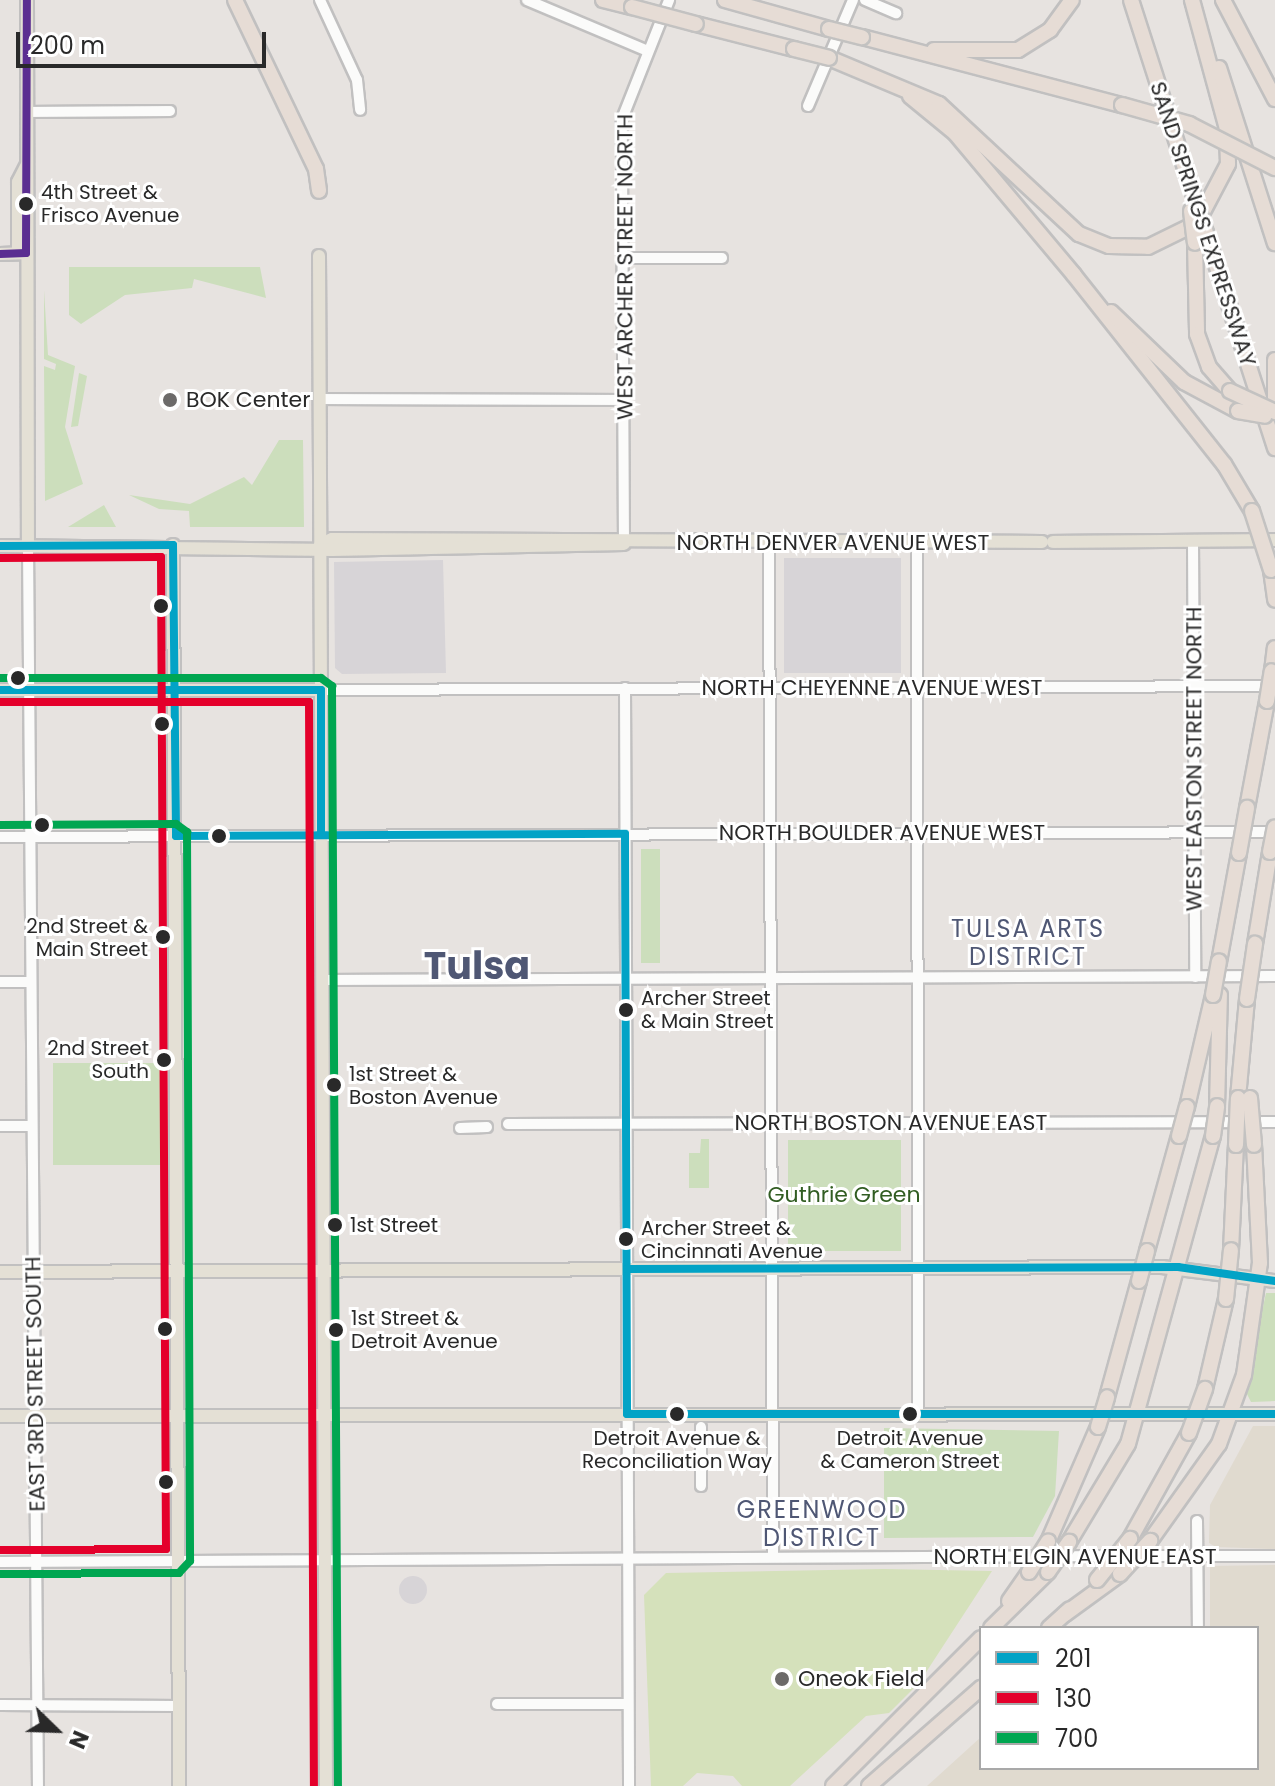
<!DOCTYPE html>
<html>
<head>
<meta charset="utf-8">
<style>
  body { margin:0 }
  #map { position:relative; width:1275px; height:1786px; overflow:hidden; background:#e7e3e0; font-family:Poppins,sans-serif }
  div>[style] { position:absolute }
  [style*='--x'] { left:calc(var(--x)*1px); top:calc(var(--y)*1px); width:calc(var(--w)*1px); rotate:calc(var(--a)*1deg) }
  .industrial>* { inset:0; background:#d7d4d7; transform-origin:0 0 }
  .round { border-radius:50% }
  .education>* { inset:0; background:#e0dacf }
  .green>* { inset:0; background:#ccdebc; transform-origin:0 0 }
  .pitch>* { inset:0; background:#d5e1bb }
  .roads { filter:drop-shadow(2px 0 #c1c0c0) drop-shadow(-2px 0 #c1c0c0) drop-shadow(0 2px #c1c0c0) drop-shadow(0 -2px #c1c0c0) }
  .minor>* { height:10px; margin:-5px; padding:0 5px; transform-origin:5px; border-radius:5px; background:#fbfbfa }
  .major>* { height:12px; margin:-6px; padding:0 6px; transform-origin:6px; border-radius:6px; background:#e4e0d5 }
  .highway>* { height:14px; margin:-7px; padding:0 7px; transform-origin:7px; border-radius:7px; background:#e6dcd5 }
  .bridges { filter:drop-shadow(2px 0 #c3c2c1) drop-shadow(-2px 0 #c3c2c1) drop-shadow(0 2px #c3c2c1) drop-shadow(0 -2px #c3c2c1) }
  .highway-bridge>* { height:14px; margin:-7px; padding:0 7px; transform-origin:7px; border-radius:7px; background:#e6dcd5 }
  .bus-1>* { height:8px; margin:-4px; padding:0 4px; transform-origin:4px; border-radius:4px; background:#02a3c6 }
  .bus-2>* { height:8px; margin:-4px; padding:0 4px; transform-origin:4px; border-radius:4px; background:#e4002b }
  .bus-3>* { height:8px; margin:-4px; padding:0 4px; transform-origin:4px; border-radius:4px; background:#00a651 }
  .bus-4>* { height:8px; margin:-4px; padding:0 4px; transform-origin:4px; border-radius:4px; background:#5b2e91 }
  .dots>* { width:22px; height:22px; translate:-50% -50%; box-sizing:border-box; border:4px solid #fff; border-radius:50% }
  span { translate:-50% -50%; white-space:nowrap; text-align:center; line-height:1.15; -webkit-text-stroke:6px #fff; paint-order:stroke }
  .bus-label { font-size:20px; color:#292929 }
  .left { translate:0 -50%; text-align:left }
  .right { translate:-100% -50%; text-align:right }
  .street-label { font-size:22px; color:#292929 }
  .poi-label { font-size:22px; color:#292929 }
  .park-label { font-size:22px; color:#315d22 }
  .neighbourhood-label { font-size:24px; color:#4f5774; letter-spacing:2px }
  .town-label { font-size:38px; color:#4f5774; font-weight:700 }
  .legend { position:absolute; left:979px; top:1626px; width:280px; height:144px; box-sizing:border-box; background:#fff; border:2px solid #a9a9a9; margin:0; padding:10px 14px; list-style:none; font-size:24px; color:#292929 }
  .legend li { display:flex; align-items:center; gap:16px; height:40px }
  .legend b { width:40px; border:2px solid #a9a9a9 }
  .north { position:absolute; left:16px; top:1690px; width:80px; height:80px; -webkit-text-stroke:6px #fff; paint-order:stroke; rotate:113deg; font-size:22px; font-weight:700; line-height:32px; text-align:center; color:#292929 }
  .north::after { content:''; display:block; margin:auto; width:28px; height:36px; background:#292929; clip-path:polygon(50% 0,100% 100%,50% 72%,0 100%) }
  .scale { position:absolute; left:16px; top:32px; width:250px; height:36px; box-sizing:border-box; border:4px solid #292929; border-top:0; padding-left:10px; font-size:24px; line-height:28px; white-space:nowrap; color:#292929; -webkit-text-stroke:6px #fff; paint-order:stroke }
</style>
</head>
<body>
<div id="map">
  <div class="industrial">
    <i style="left:784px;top:558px;width:117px;height:115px"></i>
    <i style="clip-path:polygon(443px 560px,446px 673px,342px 674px,335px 668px,334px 562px)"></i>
    <i class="round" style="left:399px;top:1576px;width:28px;height:28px"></i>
  </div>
  <div class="education">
    <i style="clip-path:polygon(1253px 1426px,1275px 1426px,1275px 1549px,1216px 1547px,1209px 1543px,1210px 1505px)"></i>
    <i style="clip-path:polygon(1275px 1565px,1275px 1786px,927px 1786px,981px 1737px,981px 1768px,1257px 1768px,1257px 1628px,1210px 1628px,1210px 1566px)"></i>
  </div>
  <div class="green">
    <i style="clip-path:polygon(69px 267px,260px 267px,266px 298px,194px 279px,192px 288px,125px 295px,81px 324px,69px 315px)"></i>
    <i style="clip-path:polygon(44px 290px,48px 355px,75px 366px,65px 427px,83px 484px,45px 501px,44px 366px,55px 370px,56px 364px,44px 359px)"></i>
    <i style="clip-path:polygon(79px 373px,87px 376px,78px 426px,71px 427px)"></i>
    <i style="clip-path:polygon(279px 440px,303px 440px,304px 527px,190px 527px,189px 511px,159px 509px,129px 495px,190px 504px,244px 477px,252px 485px)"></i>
    <i style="clip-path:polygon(104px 505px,116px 527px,68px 527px)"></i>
    <i style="left:641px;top:849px;width:19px;height:114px"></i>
    <i style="left:53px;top:1063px;width:107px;height:102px"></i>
    <i style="clip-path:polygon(701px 1139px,709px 1139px,709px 1188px,689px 1188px,689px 1153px,700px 1153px)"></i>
    <i style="left:788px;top:1140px;width:113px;height:111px"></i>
    <i style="clip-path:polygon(1266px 1293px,1275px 1293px,1275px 1401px,1251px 1402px,1245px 1390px)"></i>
    <i style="clip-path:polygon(884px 1428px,1059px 1431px,1055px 1496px,1033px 1537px,884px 1538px)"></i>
  </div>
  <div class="pitch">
    <i style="clip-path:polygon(884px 1569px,992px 1571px,919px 1683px,889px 1713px,866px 1716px,790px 1786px,742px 1786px,733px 1776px,697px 1773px,683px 1786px,651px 1786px,644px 1595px,666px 1573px)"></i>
  </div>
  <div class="roads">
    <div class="minor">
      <i style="--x:320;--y:0;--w:88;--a:65.2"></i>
      <i style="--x:357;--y:80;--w:30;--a:84"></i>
      <i style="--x:527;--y:0;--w:131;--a:22.9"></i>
      <i style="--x:865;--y:0;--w:34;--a:23"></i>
      <i style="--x:808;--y:106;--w:115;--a:-67"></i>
      <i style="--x:27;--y:112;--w:143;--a:-0.4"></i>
      <i style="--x:622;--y:258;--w:100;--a:0"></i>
      <i style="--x:320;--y:399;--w:303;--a:0.2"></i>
      <i style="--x:1193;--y:541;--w:436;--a:89.7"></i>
      <i style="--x:769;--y:542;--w:1015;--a:89.77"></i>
      <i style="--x:917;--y:542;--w:871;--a:89.93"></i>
      <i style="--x:624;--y:544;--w:425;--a:-90.3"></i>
      <i style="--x:622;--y:119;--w:128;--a:-68.4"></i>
      <i style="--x:28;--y:546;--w:1240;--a:89.54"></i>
      <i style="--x:625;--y:688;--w:1098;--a:89.79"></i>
      <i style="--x:321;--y:690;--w:954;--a:-0.24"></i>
      <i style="--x:0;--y:837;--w:1275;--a:-0.22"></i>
      <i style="--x:322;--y:980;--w:953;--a:-0.24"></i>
      <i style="--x:0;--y:982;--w:31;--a:0"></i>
      <i style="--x:508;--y:1124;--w:767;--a:-0.15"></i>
      <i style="--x:0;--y:1126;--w:32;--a:0"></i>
      <i style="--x:460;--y:1128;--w:27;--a:-2"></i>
      <i style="--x:701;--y:1486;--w:59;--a:-90"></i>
      <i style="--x:1197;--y:1521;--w:107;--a:89.5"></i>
      <i style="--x:1134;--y:1556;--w:141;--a:0"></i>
      <i style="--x:0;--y:1562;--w:1118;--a:-0.31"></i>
      <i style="--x:497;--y:1704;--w:131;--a:0"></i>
      <i style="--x:0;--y:1705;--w:179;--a:0.3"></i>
    </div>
    <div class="major">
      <i style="--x:27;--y:0;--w:546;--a:89.9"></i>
      <i style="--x:18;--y:253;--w:71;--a:-90"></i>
      <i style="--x:18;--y:182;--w:18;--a:-63"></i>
      <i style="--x:0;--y:254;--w:23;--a:-2"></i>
      <i style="--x:319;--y:256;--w:1530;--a:89.74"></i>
      <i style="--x:1053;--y:542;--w:222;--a:-0.5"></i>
      <i style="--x:173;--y:545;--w:1241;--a:89.72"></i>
      <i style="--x:320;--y:545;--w:13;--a:-27"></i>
      <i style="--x:332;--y:539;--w:710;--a:0.24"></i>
      <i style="--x:0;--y:546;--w:332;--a:0.7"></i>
      <i style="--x:332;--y:550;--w:292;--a:-1.2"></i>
      <i style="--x:0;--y:690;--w:321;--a:0"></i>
      <i style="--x:0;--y:1272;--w:1162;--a:-0.25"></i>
      <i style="--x:1162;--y:1267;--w:114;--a:7.1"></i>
      <i style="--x:0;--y:1416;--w:1275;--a:-0.09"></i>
    </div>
    <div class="highway">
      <i style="--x:235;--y:0;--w:187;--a:64.4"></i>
      <i style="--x:316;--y:169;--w:22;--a:82"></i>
      <i style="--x:603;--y:0;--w:30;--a:14"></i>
      <i style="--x:725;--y:0;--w:108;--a:15.6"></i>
      <i style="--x:1131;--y:0;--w:215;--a:72.2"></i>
      <i style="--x:1223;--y:0;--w:112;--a:62.3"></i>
      <i style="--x:696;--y:24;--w:101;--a:14.3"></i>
      <i style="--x:862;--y:37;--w:269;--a:14.7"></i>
      <i style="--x:934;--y:50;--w:84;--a:0"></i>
      <i style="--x:1018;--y:50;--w:38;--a:-32"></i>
      <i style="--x:1050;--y:30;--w:37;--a:-54"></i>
      <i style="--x:829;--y:58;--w:119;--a:22.7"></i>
      <i style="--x:939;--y:104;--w:191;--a:42.9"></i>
      <i style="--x:1079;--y:234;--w:32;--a:22"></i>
      <i style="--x:1109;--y:246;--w:39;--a:1"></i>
      <i style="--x:1148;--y:247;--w:55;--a:-26.1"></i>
      <i style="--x:1197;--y:223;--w:67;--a:-62.3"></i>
      <i style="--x:1228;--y:164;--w:35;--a:-92"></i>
      <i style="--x:1227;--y:129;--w:134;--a:-105.2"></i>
      <i style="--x:1219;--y:68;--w:184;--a:72.3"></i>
      <i style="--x:910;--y:96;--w:58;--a:39.4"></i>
      <i style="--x:955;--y:133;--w:185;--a:50"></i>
      <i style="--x:1074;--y:275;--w:241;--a:51.6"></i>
      <i style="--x:1224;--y:464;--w:55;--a:59.2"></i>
      <i style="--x:1206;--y:233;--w:226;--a:72.2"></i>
      <i style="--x:1195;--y:243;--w:91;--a:88.7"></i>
      <i style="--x:1197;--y:334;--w:35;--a:70"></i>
      <i style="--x:1209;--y:367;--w:32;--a:49"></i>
      <i style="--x:1111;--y:312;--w:101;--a:43.8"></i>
      <i style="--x:1184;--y:382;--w:61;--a:28.2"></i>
      <i style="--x:1275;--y:360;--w:40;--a:90"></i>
      <i style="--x:1271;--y:570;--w:30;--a:82"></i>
      <i style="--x:1272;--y:671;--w:23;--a:-83"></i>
      <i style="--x:1247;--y:808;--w:109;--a:-79.4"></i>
      <i style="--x:1255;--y:944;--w:93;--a:-80.7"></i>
      <i style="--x:1219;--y:962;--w:111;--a:-79.6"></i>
      <i style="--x:1238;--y:1098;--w:99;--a:-84.8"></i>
      <i style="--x:1217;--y:1106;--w:111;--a:-88.5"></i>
      <i style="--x:1187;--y:1107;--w:115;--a:-76.9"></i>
      <i style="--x:1231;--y:1250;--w:105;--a:-87.3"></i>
      <i style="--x:1147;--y:1251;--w:119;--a:-74.5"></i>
      <i style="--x:1205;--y:1389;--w:92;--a:-76.9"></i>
      <i style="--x:1107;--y:1397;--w:120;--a:-74.6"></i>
      <i style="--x:1130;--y:1539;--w:121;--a:-60.9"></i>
      <i style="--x:1150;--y:1541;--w:119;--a:-54.6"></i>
      <i style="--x:1219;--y:1444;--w:73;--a:-70.1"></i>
      <i style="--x:1244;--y:1375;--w:113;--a:-81.9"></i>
      <i style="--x:1260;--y:1263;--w:118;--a:-92.9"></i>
      <i style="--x:1048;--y:1542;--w:125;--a:-66.5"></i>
      <i style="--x:1069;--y:1542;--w:114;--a:-59"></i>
      <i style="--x:1128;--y:1444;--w:320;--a:-74.6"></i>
      <i style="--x:1009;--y:1601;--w:35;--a:-55"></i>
      <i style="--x:1065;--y:1614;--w:68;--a:-36"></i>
      <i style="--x:991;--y:1628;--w:80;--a:-44.5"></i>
      <i style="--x:1049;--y:1628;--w:28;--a:-42"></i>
      <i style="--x:833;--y:1786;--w:209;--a:-45"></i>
      <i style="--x:869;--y:1786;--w:149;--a:-41.2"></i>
    </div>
  </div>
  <div class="bridges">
    <div class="highway-bridge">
      <i style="--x:632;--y:7;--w:66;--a:14.9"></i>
      <i style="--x:829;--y:29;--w:34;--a:14"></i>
      <i style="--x:794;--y:49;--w:36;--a:14"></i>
      <i style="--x:1122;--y:105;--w:70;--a:15.8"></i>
      <i style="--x:1189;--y:124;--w:97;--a:27.1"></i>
      <i style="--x:1197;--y:205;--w:29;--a:72"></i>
      <i style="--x:1191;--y:211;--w:32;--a:83"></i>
      <i style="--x:1230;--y:391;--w:50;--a:25"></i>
      <i style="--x:1238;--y:411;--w:27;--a:10"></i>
      <i style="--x:1252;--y:511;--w:62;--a:72.1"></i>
      <i style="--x:1267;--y:701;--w:30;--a:-81"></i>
      <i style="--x:1270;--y:852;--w:25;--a:-79"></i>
      <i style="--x:1239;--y:853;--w:46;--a:-79.9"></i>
      <i style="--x:1213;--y:995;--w:34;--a:-80"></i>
      <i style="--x:1247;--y:999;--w:56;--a:-81.7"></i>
      <i style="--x:1250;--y:1098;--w:47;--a:85.1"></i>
      <i style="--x:1179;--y:1136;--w:30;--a:-75"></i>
      <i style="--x:1213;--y:1136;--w:30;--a:-82"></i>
      <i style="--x:1236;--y:1145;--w:47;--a:-87.6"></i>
      <i style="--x:1139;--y:1281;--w:31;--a:-75"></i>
      <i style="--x:1226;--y:1299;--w:49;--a:-84.2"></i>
      <i style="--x:1098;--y:1427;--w:31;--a:-73"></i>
      <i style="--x:1189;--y:1433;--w:47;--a:-70"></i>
      <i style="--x:1029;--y:1572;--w:36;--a:-58"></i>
      <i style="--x:1048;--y:1572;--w:37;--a:-55"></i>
      <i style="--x:1120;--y:1574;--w:45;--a:-47.7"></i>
      <i style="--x:1097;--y:1580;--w:53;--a:-51.2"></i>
    </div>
  </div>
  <div class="bus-1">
    <i style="--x:0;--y:546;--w:173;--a:-0.3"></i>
    <i style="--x:173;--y:545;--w:291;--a:89.4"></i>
    <i style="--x:176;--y:836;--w:449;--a:-0.3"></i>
    <i style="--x:625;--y:834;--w:580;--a:89.8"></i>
    <i style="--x:627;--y:1414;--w:648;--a:0"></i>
    <i style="--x:0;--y:690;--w:321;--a:0"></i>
    <i style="--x:321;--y:690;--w:145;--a:90"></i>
    <i style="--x:627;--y:1269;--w:551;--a:-0.21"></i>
    <i style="--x:1178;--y:1267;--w:98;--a:8.2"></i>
  </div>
  <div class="bus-2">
    <i style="--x:0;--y:702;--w:309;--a:0"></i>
    <i style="--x:309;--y:702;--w:1084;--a:89.74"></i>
    <i style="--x:0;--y:1550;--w:166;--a:-0.3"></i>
    <i style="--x:166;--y:1549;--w:992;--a:-90.29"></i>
    <i style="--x:161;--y:557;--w:161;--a:179.6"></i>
  </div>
  <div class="bus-3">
    <i style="--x:0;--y:678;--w:321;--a:0"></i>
    <i style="--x:321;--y:678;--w:14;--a:36"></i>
    <i style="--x:332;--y:686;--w:1100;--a:89.69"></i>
    <i style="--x:0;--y:825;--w:176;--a:-0.3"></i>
    <i style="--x:176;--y:824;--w:14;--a:36"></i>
    <i style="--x:187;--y:832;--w:729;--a:89.76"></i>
    <i style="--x:190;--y:1561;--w:16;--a:133"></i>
    <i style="--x:179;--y:1573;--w:179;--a:179.7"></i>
  </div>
  <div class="bus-4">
    <i style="--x:0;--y:254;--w:26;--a:-2"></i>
    <i style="--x:26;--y:253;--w:253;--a:-89.8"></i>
  </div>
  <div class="dots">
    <i style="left:26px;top:204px;background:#292929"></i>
    <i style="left:170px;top:400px;background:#6c6a69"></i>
    <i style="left:161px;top:606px;background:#292929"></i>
    <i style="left:18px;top:678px;background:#292929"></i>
    <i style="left:162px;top:724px;background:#292929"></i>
    <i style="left:42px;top:825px;background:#292929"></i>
    <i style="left:219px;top:836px;background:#292929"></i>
    <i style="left:163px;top:937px;background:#292929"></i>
    <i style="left:626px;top:1010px;background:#292929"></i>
    <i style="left:164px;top:1060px;background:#292929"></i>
    <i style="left:334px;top:1085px;background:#292929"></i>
    <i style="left:335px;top:1225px;background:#292929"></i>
    <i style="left:626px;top:1239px;background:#292929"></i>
    <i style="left:165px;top:1329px;background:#292929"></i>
    <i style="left:336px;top:1330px;background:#292929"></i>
    <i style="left:677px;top:1414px;background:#292929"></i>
    <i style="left:910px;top:1414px;background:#292929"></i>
    <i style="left:166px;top:1482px;background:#292929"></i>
    <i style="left:782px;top:1679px;background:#6c6a69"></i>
  </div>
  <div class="bus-label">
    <span class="left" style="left:41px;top:204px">4th Street &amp;<br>Frisco Avenue</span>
    <span class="right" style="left:148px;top:938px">2nd Street &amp;<br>Main Street</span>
    <span class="left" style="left:641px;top:1010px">Archer Street<br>&amp; Main Street</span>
    <span class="right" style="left:149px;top:1060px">2nd Street<br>South</span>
    <span class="left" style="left:349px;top:1086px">1st Street &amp;<br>Boston Avenue</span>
    <span class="left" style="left:350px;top:1225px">1st Street</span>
    <span class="left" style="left:641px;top:1240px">Archer Street &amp;<br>Cincinnati Avenue</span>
    <span class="left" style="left:351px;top:1330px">1st Street &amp;<br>Detroit Avenue</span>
    <span style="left:677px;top:1450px">Detroit Avenue &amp;<br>Reconciliation Way</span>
    <span style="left:910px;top:1450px">Detroit Avenue<br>&amp; Cameron Street</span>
  </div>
  <div class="street-label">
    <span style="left:1203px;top:224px;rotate:72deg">SAND SPRINGS EXPRESSWAY</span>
    <span style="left:625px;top:267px;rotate:-90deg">WEST ARCHER STREET NORTH</span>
    <span style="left:833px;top:543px">NORTH DENVER AVENUE WEST</span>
    <span style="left:872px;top:688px">NORTH CHEYENNE AVENUE WEST</span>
    <span style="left:1194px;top:759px;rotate:-90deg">WEST EASTON STREET NORTH</span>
    <span style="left:882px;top:833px">NORTH BOULDER AVENUE WEST</span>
    <span style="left:891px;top:1123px">NORTH BOSTON AVENUE EAST</span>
    <span style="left:35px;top:1384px;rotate:-91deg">EAST 3RD STREET SOUTH</span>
    <span style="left:1075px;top:1557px">NORTH ELGIN AVENUE EAST</span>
  </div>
  <div class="poi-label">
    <span class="left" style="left:186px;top:400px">BOK Center</span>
    <span class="left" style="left:798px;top:1679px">Oneok Field</span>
  </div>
  <div class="park-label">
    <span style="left:844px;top:1195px">Guthrie Green</span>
  </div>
  <div class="neighbourhood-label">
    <span style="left:1028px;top:943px">TULSA ARTS<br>DISTRICT</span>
    <span style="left:822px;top:1524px">GREENWOOD<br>DISTRICT</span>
  </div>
  <div class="town-label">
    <span style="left:477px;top:966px">Tulsa</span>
  </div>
  <ul class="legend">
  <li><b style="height:10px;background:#02a3c6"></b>201</li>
  <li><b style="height:10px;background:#e4002b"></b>130</li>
  <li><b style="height:10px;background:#00a651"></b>700</li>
  </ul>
  <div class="north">N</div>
  <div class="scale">200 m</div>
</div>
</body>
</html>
